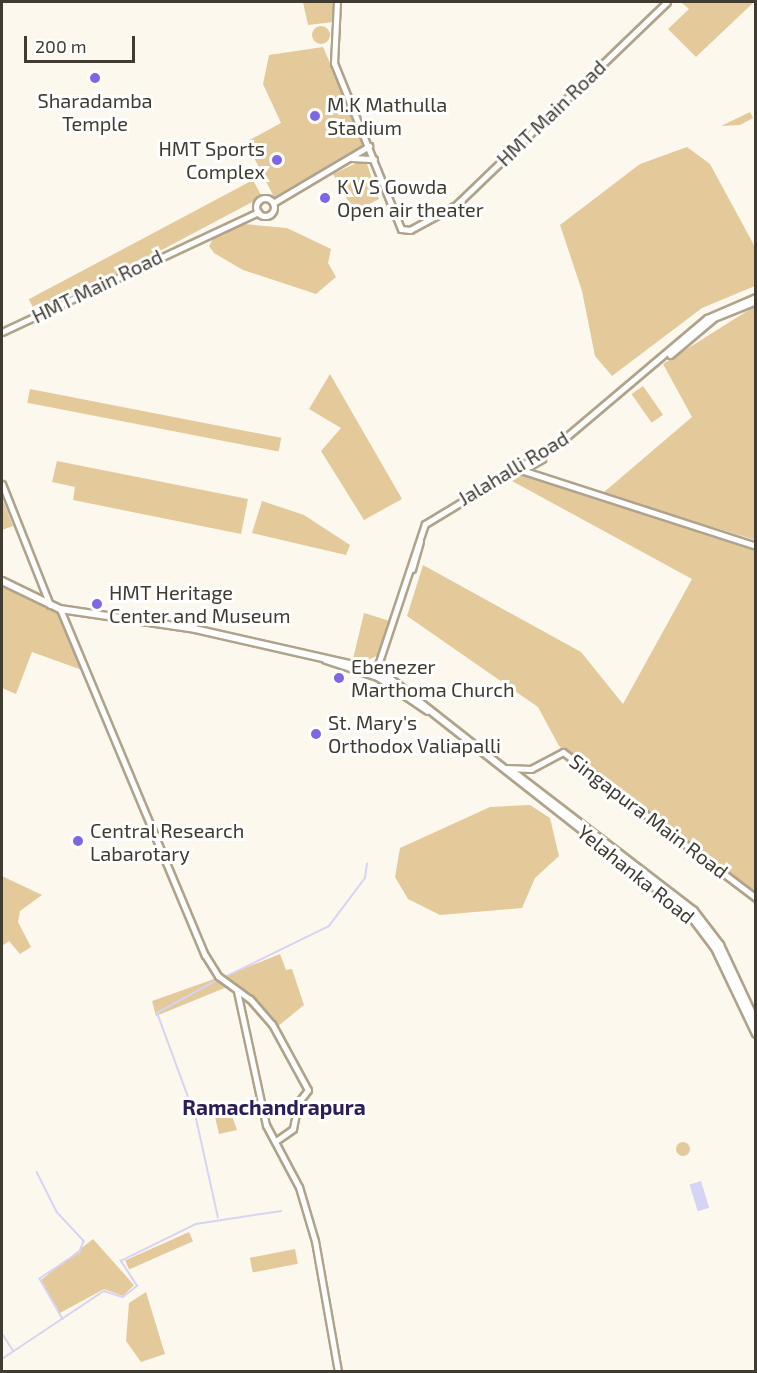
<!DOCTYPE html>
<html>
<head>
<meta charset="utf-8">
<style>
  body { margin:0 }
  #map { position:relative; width:757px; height:1373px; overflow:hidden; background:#fdf8ee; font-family:"Exo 2",sans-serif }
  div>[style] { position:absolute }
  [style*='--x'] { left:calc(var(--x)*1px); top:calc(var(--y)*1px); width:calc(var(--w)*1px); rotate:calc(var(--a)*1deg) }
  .green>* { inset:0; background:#e4c99a; transform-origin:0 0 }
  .round { border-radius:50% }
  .water>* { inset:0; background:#d6d4f4; transform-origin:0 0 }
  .stream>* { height:1.5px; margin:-0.75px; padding:0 0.75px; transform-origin:0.75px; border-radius:0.75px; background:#d6d4f4 }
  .roads { filter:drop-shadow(2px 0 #b0a38b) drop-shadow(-2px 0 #b0a38b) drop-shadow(0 2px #b0a38b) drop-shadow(0 -2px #b0a38b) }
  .tertiary>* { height:5px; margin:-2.5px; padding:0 2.5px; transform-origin:2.5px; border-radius:2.5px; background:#fff }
  .tertiary>.ring { margin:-2.5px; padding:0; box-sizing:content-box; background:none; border:5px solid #fff; border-radius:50% }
  .secondary>* { height:5px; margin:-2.5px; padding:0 2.5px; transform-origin:2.5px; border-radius:2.5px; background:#fff }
  .primary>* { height:6px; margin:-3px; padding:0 3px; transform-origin:3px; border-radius:3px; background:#fff }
  .dots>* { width:16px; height:16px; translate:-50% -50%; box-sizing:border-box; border:3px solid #fff; border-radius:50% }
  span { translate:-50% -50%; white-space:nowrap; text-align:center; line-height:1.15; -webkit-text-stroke:6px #fff; paint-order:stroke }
  .poi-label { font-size:20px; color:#413c32 }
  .left { translate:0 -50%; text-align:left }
  .right { translate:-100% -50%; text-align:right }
  .street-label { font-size:20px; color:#413c32 }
  .neighbourhood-label { font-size:21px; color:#2b1e58; font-weight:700 }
  .frame { position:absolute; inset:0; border:3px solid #413c32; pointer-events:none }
  .scale { position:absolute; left:24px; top:36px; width:111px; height:27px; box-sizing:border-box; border:3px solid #413c32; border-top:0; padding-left:8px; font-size:18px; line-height:21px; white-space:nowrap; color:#413c32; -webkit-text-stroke:4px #fff; paint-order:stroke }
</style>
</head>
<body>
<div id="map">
  <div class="green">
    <i style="clip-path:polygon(303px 2px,333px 2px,333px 22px,308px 25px)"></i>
    <i style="clip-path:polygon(681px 2px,754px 2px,696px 57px,668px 29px,689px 9px)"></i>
    <i class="round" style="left:312px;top:26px;width:18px;height:18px"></i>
    <i style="clip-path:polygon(323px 47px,365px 144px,274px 197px,246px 142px,281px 123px,263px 84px,269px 55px)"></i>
    <i style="clip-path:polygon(750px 112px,753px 118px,740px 125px,721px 126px)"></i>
    <i style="clip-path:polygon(687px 147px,710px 164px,755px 247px,755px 286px,702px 308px,612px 376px,595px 356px,582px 291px,560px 225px,640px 164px)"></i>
    <i style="clip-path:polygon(361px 161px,367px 164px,379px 199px,354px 212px,333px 174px)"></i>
    <i style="left:253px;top:180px;width:19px;height:254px;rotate:62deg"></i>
    <i style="clip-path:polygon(244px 224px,287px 228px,331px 249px,328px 263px,336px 277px,316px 294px,243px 270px,214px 253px,209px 246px,214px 237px)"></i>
    <i style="clip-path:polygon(755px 306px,755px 540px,603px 493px,692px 417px,663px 364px)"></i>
    <i style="clip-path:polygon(330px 374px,402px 499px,364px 520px,321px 451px,341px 428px,309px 409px)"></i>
    <i style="left:643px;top:386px;width:35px;height:14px;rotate:55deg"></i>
    <i style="left:30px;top:389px;width:256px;height:14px;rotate:11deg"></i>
    <i style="clip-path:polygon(57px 461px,248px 499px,241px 534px,73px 500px,75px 487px,52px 482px)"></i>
    <i style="clip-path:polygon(522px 475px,755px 551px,755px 893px,559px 746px,538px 707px,407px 616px,423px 565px,581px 652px,623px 704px,692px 579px,512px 481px)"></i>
    <i style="clip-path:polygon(2px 498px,13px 526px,2px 530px)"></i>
    <i style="clip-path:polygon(262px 501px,304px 515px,350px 545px,346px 555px,252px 533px)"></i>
    <i style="clip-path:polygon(2px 587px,58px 614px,82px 670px,32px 652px,16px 694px,2px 688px)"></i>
    <i style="clip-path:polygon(364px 613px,393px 622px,383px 653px,357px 665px,352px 663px)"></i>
    <i style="clip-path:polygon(490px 807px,530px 805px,550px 818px,559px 856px,535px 878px,522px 908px,440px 915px,408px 899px,395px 877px,400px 848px)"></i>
    <i style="clip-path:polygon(2px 876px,42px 895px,20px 911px,18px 922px,31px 947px,20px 954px,9px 941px,2px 946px)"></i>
    <i style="clip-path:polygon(280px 954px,286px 970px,292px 969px,304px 1005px,277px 1027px,251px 995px,225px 976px)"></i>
    <i style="clip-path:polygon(217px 978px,227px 987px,156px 1016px,152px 1001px)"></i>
    <i style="clip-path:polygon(228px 1105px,237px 1130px,219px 1134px,213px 1108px)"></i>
    <i class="round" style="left:676px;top:1142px;width:14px;height:14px"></i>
    <i style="left:189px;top:1232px;width:10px;height:70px;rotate:66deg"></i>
    <i style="clip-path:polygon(93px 1239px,134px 1285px,123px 1296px,104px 1289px,60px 1313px,41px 1280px)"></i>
    <i style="left:295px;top:1249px;width:15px;height:46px;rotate:79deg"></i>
    <i style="clip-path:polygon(146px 1292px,165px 1354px,141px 1362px,126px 1341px,129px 1303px)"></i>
  </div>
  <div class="water">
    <i style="left:701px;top:1181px;width:28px;height:12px;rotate:73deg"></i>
  </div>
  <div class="stream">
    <i style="--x:223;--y:978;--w:118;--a:-26.1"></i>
    <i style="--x:329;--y:926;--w:60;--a:-53.1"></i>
    <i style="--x:365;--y:878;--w:14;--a:-82"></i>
    <i style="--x:37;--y:1172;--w:45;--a:63.4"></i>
    <i style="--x:57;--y:1212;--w:40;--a:47"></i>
    <i style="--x:84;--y:1241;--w:12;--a:110"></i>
    <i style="--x:80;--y:1252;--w:48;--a:146"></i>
    <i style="--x:40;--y:1279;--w:46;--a:60.1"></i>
    <i style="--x:218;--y:1218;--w:101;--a:-102.5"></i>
    <i style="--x:196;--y:1119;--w:113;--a:-110.2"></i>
    <i style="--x:157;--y:1013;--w:71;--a:-28.7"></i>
    <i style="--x:2;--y:1333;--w:20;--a:57"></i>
    <i style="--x:2;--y:1359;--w:123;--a:-33.7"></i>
    <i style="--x:104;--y:1291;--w:20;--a:18"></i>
    <i style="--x:123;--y:1297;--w:18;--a:-38"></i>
    <i style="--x:137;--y:1286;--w:30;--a:-123"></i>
    <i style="--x:121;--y:1261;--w:84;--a:-26.3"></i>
    <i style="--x:196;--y:1224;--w:86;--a:-8.7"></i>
  </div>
  <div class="roads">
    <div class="tertiary">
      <i style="--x:337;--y:2;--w:61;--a:92.8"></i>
      <i style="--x:334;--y:63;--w:179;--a:68"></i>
      <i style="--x:401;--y:229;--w:9;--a:6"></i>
      <i style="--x:410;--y:230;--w:52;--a:-28.5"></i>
      <i style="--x:456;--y:205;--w:293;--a:-43.9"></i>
      <i style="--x:352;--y:158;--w:22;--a:3"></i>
      <i class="ring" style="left:256px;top:198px;width:13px;height:13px"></i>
      <i style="--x:273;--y:203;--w:112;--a:-30.7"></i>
      <i style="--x:2;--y:332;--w:283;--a:-25.1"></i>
      <i style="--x:518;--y:469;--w:250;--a:17.9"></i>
      <i style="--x:2;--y:484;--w:130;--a:68.4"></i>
      <i style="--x:60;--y:609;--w:375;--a:67.3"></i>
      <i style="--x:205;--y:955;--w:25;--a:58"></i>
      <i style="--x:218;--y:976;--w:39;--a:36"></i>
      <i style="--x:250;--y:999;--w:33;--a:49"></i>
      <i style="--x:272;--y:1024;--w:75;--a:61.4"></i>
      <i style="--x:308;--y:1090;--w:16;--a:128"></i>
      <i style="--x:298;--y:1103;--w:26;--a:101"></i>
      <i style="--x:293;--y:1129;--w:21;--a:145"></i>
      <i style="--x:504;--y:768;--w:27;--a:2"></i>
      <i style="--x:531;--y:769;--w:36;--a:-28"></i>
      <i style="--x:563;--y:752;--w:242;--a:37.1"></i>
      <i style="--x:237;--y:991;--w:137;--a:77.8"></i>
      <i style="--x:266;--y:1125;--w:70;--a:62"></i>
      <i style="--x:299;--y:1187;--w:56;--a:73.5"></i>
      <i style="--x:315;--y:1241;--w:133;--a:80"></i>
    </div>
    <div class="secondary">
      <i style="--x:670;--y:355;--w:57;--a:-40.1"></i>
      <i style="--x:714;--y:318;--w:45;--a:-22"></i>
      <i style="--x:524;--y:469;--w:21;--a:-29"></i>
      <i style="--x:412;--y:569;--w:29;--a:-74"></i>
      <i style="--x:375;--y:674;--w:158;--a:-71.6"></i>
      <i style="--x:425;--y:524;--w:157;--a:-31.2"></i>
      <i style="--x:559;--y:443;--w:194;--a:-40.2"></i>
      <i style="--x:707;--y:318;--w:53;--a:-23.2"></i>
    </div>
    <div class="primary">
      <i style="--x:2;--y:581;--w:64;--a:25.8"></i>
      <i style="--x:60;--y:609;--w:136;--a:8.4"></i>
      <i style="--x:195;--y:629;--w:190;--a:12.8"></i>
      <i style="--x:380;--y:671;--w:395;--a:38.2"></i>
      <i style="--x:690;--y:915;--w:41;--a:52.9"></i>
      <i style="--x:715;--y:948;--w:95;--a:64.5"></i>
      <i style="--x:326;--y:660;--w:55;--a:18.1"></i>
      <i style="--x:378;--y:677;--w:60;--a:34.2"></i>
      <i style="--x:513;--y:772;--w:228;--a:37.5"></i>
      <i style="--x:694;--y:911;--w:43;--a:52.6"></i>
      <i style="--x:720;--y:945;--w:85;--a:64.9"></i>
    </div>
  </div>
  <div class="dots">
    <i style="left:95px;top:78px;background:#7f67e3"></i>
    <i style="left:315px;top:116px;background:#7f67e3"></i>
    <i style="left:277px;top:160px;background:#7f67e3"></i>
    <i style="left:325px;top:198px;background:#7f67e3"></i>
    <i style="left:97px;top:604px;background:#7f67e3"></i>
    <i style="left:339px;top:678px;background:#7f67e3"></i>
    <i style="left:316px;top:734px;background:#7f67e3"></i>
    <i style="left:78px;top:841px;background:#7f67e3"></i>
  </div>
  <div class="poi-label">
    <span style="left:95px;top:112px">Sharadamba<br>Temple</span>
    <span class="left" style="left:327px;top:116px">M.K Mathulla<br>Stadium</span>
    <span class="right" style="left:265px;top:160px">HMT Sports<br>Complex</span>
    <span class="left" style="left:337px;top:198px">K V S Gowda<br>Open air theater</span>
    <span class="left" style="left:109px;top:604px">HMT Heritage<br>Center and Museum</span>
    <span class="left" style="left:351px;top:678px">Ebenezer<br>Marthoma Church</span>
    <span class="left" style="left:328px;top:734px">St. Mary's<br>Orthodox Valiapalli</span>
    <span class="left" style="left:90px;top:842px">Central Research<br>Labarotary</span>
  </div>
  <div class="street-label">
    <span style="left:551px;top:113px;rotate:-44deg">HMT Main Road</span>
    <span style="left:97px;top:286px;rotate:-26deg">HMT Main Road</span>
    <span style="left:513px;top:468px;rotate:-31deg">Jalahalli Road</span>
    <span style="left:649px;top:816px;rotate:37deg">Singapura Main Road</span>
    <span style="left:636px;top:874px;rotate:39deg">Yelahanka Road</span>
  </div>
  <div class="neighbourhood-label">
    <span style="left:274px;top:1107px">Ramachandrapura</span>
  </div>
  <div class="frame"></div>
  <div class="scale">200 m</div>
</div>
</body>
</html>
